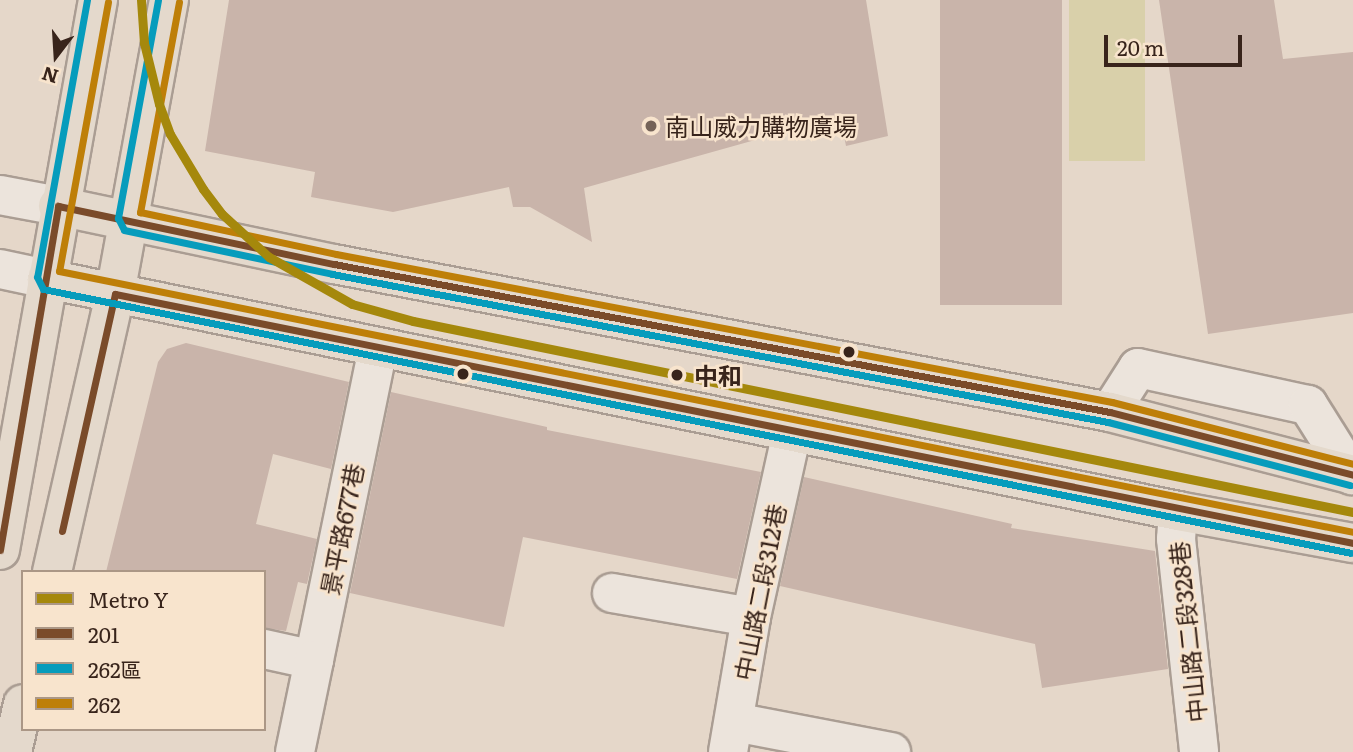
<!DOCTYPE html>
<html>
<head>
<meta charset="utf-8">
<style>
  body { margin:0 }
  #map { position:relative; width:1353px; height:752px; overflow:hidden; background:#e5d7c9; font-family:Literata,"Noto Sans TC",serif }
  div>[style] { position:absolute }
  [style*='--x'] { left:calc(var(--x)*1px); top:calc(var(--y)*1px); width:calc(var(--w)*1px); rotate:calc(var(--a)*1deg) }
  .green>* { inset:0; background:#d9d0aa; transform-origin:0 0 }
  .building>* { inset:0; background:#c9b4aa; transform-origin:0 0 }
  .roads { filter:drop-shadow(2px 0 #aa9d93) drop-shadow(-2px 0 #aa9d93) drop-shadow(0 2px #aa9d93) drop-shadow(0 -2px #aa9d93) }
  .minor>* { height:38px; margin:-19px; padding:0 19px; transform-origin:19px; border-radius:19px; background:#ece4dc }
  .major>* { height:38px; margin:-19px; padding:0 19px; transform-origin:19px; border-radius:19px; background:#e4d9cc }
  .bus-1>* { height:7px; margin:-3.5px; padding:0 3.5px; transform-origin:3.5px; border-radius:3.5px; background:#7a4b2a }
  .bus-2>* { height:7px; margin:-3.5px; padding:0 3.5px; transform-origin:3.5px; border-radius:3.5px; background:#069cbc }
  .bus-3>* { height:7px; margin:-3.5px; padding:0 3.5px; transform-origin:3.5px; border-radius:3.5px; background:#be7f08 }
  .metro-1>* { height:9px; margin:-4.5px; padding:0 4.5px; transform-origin:4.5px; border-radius:4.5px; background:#a5880c }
  .dots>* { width:19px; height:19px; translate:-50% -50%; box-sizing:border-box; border:4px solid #f8e4cd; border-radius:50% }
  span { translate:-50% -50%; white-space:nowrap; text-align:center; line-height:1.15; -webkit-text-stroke:5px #f8e4cd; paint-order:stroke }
  .poi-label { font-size:24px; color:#38241b }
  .left { translate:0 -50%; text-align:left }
  .stop-label { font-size:24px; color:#38241b; font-weight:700 }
  .street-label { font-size:24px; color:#38241b }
  .legend { position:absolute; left:21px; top:570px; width:245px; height:161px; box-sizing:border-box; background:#f8e4cd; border:2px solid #ab9786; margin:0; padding:9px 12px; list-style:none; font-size:21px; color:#38241b }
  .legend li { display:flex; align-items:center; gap:14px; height:35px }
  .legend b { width:35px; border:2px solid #ab9786 }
  .north { position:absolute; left:21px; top:21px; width:70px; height:70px; -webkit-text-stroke:5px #f8e4cd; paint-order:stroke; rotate:197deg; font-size:19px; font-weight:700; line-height:28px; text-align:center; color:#38241b }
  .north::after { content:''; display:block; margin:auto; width:24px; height:32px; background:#38241b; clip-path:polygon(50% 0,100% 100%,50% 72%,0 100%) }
  .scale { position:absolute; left:1104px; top:35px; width:138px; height:32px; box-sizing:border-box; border:4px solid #38241b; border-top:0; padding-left:9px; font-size:21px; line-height:24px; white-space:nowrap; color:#38241b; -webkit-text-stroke:5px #f8e4cd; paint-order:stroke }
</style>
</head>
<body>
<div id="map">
  <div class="green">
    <i style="left:1069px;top:0;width:76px;height:161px"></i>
  </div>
  <div class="building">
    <i style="clip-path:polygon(229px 0,866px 0,888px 136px,846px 146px,840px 116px,584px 188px,592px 242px,530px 207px,513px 207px,509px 187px,393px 212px,311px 197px,315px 172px,205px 151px)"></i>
    <i style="left:940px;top:0;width:122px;height:305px"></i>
    <i style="clip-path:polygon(1159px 0,1274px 0,1283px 59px,1353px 52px,1353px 313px,1208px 334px)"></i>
    <i style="clip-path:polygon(186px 343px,349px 382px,331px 469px,273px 454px,256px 524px,317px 539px,307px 584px,298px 582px,286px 631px,264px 628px,264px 572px,106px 572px,158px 362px,167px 349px)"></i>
    <i style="clip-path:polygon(391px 392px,547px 427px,547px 430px,761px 472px,737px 579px,523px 537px,504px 627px,350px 593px)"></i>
    <i style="clip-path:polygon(804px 477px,1012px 524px,1011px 528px,1155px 551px,1168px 669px,1042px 688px,1035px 644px,780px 586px)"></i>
  </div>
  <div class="roads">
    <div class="minor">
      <i style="--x:0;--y:195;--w:59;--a:10.7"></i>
      <i style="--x:0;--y:269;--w:48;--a:12"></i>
      <i style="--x:1110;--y:412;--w:52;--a:-57.5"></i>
      <i style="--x:1138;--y:368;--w:174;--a:12.3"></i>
      <i style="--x:1308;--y:405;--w:83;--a:57.8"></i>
      <i style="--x:1178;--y:511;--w:28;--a:94"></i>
      <i style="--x:1176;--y:539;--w:214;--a:83.8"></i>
      <i style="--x:612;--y:593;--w:141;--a:9.8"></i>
      <i style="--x:264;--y:649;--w:51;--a:12.4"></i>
      <i style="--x:314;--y:660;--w:318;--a:-78.4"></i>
      <i style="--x:734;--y:722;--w:160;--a:10.8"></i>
      <i style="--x:295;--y:752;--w:94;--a:-78.3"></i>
      <i style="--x:728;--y:752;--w:137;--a:-80.3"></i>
      <i style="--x:751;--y:617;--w:189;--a:-77.5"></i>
    </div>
    <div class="major">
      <i style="--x:58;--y:206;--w:282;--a:11.9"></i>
      <i style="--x:334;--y:264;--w:790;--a:10.8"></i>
      <i style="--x:1110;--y:412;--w:251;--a:14.5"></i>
      <i style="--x:47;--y:279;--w:1155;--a:11.59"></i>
      <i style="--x:1178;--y:511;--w:178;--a:10.4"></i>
      <i style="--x:0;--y:550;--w:559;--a:-79.9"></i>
      <i style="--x:52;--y:572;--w:285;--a:-77.2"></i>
      <i style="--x:115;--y:294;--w:299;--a:-79.6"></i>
      <i style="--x:12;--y:752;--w:49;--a:-77.1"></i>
    </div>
  </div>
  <div class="bus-1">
    <i style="--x:62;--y:531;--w:243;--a:-77.4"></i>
    <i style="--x:115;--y:294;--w:1263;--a:11.37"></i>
    <i style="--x:0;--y:550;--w:349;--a:-80.4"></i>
    <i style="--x:58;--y:206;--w:282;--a:11.9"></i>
    <i style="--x:334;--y:264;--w:790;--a:10.8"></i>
    <i style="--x:1110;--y:412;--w:251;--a:14.5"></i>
  </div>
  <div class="bus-2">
    <i style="--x:87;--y:0;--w:281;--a:100.2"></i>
    <i style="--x:37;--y:277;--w:13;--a:63"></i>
    <i style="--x:43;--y:289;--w:1334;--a:11.41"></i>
    <i style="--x:158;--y:0;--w:222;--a:100.4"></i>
    <i style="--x:118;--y:218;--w:13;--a:63"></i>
    <i style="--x:124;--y:230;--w:213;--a:11.9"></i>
    <i style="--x:332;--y:274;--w:790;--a:10.8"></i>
    <i style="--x:1108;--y:422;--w:250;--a:14.6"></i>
  </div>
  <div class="bus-3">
    <i style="--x:108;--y:2;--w:273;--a:100.3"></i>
    <i style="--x:59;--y:271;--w:1320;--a:11.4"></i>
    <i style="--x:179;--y:2;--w:214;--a:100.5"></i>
    <i style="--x:140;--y:212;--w:200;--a:12.1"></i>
    <i style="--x:336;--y:254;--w:790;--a:10.8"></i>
    <i style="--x:1112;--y:402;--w:249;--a:14.4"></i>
  </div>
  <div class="metro-1">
    <i style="--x:141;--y:0;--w:43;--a:86"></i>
    <i style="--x:144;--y:43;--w:63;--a:76.2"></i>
    <i style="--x:159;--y:104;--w:32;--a:70"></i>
    <i style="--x:170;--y:134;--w:64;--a:59"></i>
    <i style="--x:203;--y:189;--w:31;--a:53"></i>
    <i style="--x:222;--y:214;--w:64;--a:42.5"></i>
    <i style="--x:269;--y:257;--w:95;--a:29.5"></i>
    <i style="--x:352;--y:304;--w:63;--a:15.6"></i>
    <i style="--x:413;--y:321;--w:959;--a:11.49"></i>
  </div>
  <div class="dots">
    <i style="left:651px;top:126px;background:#756358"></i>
    <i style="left:849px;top:352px;background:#38241b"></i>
    <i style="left:463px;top:374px;background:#38241b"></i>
    <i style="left:677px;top:375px;background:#38241b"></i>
  </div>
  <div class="poi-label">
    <span class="left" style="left:665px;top:126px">南山威力購物廣場</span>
  </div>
  <div class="stop-label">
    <span class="left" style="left:694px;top:375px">中和</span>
  </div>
  <div class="street-label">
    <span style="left:341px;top:529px;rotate:-79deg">景平路677巷</span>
    <span style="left:759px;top:592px;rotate:-79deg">中山路二段312巷</span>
    <span style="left:1187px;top:632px;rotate:-96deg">中山路二段328巷</span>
  </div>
  <ul class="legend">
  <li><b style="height:9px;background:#a5880c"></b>Metro Y</li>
  <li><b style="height:9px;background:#7a4b2a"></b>201</li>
  <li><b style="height:9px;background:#069cbc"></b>262區</li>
  <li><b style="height:9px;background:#be7f08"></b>262</li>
  </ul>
  <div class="north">N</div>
  <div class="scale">20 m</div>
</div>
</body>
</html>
